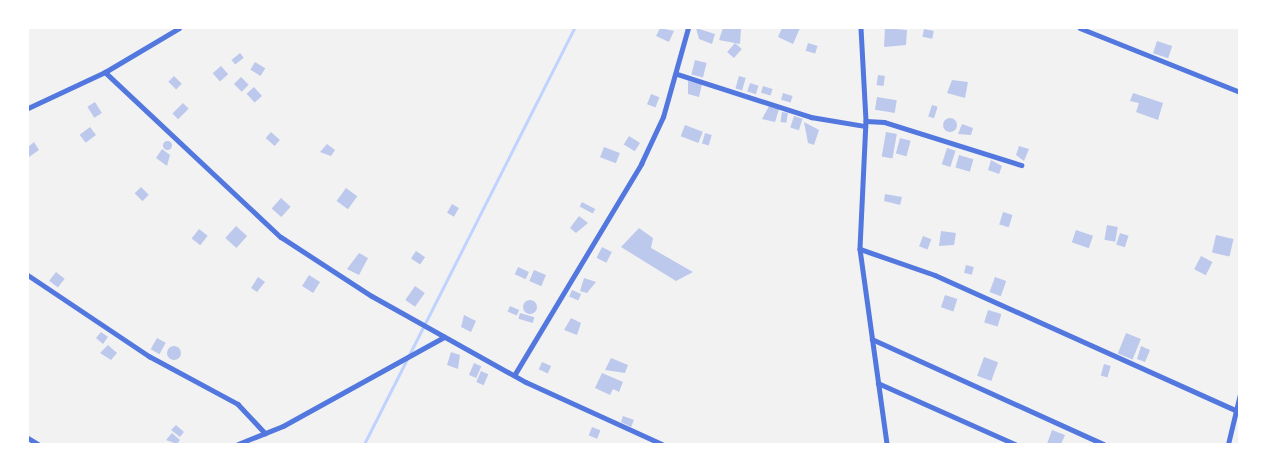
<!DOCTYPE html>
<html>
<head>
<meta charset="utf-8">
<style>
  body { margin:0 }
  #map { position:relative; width:1267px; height:472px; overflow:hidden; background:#f2f2f2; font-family:"PT Sans",sans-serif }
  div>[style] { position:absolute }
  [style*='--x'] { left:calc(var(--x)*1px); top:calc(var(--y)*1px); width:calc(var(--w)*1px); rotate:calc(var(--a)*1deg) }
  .stream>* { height:3px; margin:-1.5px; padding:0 1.5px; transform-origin:1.5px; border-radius:1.5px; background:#bfd3fe }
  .building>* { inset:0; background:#bdc9ec; transform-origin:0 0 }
  .round { border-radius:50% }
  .minor>* { height:4.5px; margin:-2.25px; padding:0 2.25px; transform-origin:2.25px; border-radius:2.25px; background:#5277de }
  .tertiary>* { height:5px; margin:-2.5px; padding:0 2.5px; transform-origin:2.5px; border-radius:2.5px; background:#5277de }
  span { translate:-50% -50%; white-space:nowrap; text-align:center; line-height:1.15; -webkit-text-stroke:4px #fff; paint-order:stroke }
  .frame { position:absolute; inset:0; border:29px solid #fff; pointer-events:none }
</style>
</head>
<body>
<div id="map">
  <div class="stream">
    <i style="--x:364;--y:444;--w:466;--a:-63.2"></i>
  </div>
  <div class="building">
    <i style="clip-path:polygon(660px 28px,674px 31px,669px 42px,656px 36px)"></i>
    <i style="clip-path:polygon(696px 28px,715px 34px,712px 44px,699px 39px)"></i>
    <i style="clip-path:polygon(723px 28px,741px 29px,740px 44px,719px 40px)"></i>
    <i style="clip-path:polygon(782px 28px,800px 28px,793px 44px,778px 37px)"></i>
    <i style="clip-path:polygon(885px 28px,907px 30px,906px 45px,884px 47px)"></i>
    <i style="left:924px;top:29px;width:10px;height:8px;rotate:11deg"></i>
    <i style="left:1157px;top:41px;width:16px;height:13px;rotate:18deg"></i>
    <i style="left:735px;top:43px;width:9px;height:12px;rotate:41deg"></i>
    <i style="left:808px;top:43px;width:10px;height:8px;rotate:17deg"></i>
    <i style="left:240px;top:53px;width:6px;height:11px;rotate:51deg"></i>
    <i style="left:695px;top:60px;width:12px;height:15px;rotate:14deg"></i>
    <i style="left:255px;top:62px;width:12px;height:9px;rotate:31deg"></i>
    <i style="left:221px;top:66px;width:11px;height:11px;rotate:49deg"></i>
    <i style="left:878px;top:75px;width:7px;height:10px;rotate:8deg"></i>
    <i style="left:174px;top:76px;width:11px;height:8px;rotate:45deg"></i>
    <i style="left:739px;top:76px;width:7px;height:13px;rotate:16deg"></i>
    <i style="left:241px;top:77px;width:11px;height:10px;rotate:45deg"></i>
    <i style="clip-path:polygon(952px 80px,968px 82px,965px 98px,947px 93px)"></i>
    <i style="clip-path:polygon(688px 81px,702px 84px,699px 97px,688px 94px)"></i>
    <i style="left:750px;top:83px;width:9px;height:9px;rotate:18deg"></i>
    <i style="left:763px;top:86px;width:10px;height:7px;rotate:17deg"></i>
    <i style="left:254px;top:87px;width:12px;height:10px;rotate:48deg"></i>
    <i style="left:783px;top:93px;width:10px;height:7px;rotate:17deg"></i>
    <i style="clip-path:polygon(1133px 93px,1163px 103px,1158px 120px,1136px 112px,1139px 103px,1130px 101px)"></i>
    <i style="left:651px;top:94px;width:9px;height:11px;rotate:21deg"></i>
    <i style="left:877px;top:97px;width:20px;height:13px;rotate:9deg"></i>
    <i style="left:95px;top:102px;width:13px;height:9px;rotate:58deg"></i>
    <i style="left:183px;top:103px;width:8px;height:15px;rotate:45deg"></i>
    <i style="left:932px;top:105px;width:6px;height:12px;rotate:18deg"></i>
    <i style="clip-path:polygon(769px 106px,779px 109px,775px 122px,762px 119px)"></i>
    <i style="left:782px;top:112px;width:6px;height:10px;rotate:9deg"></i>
    <i style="left:794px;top:116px;width:9px;height:12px;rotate:18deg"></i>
    <i class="round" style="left:943px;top:118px;width:14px;height:14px"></i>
    <i style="clip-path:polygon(804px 122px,819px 130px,814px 145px,808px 143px)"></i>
    <i style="clip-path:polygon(962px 124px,973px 128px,971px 135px,958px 134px)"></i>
    <i style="left:685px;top:125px;width:19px;height:12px;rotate:21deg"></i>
    <i style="left:90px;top:127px;width:10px;height:13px;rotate:53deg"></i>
    <i style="left:271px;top:132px;width:12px;height:8px;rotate:42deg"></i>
    <i style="left:886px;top:132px;width:11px;height:25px;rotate:10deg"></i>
    <i style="left:705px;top:133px;width:7px;height:11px;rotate:16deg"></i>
    <i style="left:629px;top:136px;width:13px;height:10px;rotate:32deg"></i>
    <i style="left:900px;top:138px;width:11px;height:16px;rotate:15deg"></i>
    <i class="round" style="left:162.5px;top:140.5px;width:9px;height:9px"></i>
    <i style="clip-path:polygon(34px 142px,39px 150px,29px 157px,28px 147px)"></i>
    <i style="clip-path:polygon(327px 144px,335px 150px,331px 156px,320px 152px)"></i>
    <i style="clip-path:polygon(1019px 146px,1029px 149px,1024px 161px,1016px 155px)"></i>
    <i style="left:604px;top:147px;width:17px;height:11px;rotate:21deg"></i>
    <i style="left:947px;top:148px;width:9px;height:17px;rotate:18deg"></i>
    <i style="clip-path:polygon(162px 149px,170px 155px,167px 166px,156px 158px)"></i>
    <i style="left:959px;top:155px;width:15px;height:13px;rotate:16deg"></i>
    <i style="clip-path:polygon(991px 160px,1002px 166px,999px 174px,988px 170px)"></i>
    <i style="left:141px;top:187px;width:11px;height:9px;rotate:45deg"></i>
    <i style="left:346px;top:188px;width:14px;height:16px;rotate:36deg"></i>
    <i style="clip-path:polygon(885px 194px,902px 197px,900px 205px,884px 201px)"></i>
    <i style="left:281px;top:198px;width:13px;height:14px;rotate:42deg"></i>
    <i style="left:582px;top:202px;width:15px;height:5px;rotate:28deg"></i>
    <i style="left:452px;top:204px;width:8px;height:10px;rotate:30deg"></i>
    <i style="left:1003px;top:212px;width:10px;height:13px;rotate:17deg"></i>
    <i style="clip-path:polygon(579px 216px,588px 223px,576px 233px,570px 228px)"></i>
    <i style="left:1107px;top:225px;width:11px;height:15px;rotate:10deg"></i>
    <i style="left:236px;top:226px;width:15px;height:16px;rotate:42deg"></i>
    <i style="clip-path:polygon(639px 228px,653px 238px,651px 248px,693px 272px,676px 281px,621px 247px)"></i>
    <i style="left:199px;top:229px;width:11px;height:12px;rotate:38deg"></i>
    <i style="left:1076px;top:230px;width:18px;height:13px;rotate:19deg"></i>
    <i style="clip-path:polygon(941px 231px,956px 233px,954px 245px,939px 246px)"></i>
    <i style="left:1120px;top:233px;width:9px;height:12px;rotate:18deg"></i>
    <i style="left:1216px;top:235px;width:18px;height:18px;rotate:13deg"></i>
    <i style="left:923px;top:236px;width:9px;height:11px;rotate:21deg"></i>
    <i style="left:602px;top:247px;width:11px;height:12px;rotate:27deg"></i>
    <i style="left:416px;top:251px;width:11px;height:9px;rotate:34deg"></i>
    <i style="clip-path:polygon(359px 253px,368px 258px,359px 275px,347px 269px)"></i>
    <i style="left:1201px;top:256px;width:13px;height:15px;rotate:27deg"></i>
    <i style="left:966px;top:265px;width:8px;height:8px;rotate:14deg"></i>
    <i style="left:518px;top:267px;width:12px;height:8px;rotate:24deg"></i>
    <i style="left:534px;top:270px;width:13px;height:12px;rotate:23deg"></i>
    <i style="left:56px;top:272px;width:11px;height:11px;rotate:38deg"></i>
    <i style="left:309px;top:275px;width:13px;height:13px;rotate:32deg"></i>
    <i style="clip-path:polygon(258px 277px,265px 282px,257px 292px,251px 288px)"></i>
    <i style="left:995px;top:277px;width:12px;height:16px;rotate:20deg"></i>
    <i style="clip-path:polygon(584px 278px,596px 282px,587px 293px,580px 291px)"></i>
    <i style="left:415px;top:286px;width:12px;height:17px;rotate:35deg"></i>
    <i style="left:572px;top:290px;width:10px;height:7px;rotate:24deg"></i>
    <i style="left:945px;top:295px;width:13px;height:13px;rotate:18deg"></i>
    <i class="round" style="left:523px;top:300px;width:14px;height:14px"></i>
    <i style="left:510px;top:306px;width:10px;height:6px;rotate:24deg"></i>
    <i style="left:988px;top:310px;width:14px;height:13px;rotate:17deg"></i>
    <i style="left:520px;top:313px;width:15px;height:6px;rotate:16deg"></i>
    <i style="clip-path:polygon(464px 315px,476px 321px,471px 332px,461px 327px)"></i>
    <i style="clip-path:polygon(571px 318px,581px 323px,577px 335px,564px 330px)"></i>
    <i style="clip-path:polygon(101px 332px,108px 337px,103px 344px,96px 338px)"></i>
    <i style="left:1126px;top:333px;width:16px;height:22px;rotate:22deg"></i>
    <i style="left:157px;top:338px;width:10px;height:13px;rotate:29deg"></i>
    <i style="clip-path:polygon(108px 345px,117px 353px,111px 360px,100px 353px)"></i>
    <i style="clip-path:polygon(1141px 346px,1150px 350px,1145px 362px,1137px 359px)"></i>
    <i class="round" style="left:167px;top:346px;width:14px;height:14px"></i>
    <i style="clip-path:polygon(451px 352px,460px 355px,458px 369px,447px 365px)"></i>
    <i style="left:984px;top:357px;width:15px;height:20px;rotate:20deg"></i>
    <i style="clip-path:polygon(611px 358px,628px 365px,625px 373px,605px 370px)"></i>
    <i style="left:542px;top:362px;width:10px;height:8px;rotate:24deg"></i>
    <i style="left:474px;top:363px;width:8px;height:13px;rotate:23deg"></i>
    <i style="left:1104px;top:364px;width:7px;height:12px;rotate:16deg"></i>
    <i style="left:481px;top:371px;width:8px;height:12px;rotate:23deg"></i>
    <i style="clip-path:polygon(602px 373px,623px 382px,619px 392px,613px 389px,610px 395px,595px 388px)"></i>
    <i style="clip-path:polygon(623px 416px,634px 420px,631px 427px,621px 422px)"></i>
    <i style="clip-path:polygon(176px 425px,184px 432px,180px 437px,171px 430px)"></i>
    <i style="left:592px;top:427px;width:9px;height:9px;rotate:21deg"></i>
    <i style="clip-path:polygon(1052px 430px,1065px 435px,1061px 444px,1047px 444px)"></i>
    <i style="clip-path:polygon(172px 433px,180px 440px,177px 444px,166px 440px)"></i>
  </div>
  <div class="minor">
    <i style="--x:861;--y:28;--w:93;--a:86.9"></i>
    <i style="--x:866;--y:121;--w:128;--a:92.7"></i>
    <i style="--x:860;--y:249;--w:197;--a:82.1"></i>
    <i style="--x:1080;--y:28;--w:172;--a:21.8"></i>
    <i style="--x:105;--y:72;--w:241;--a:43.2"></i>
    <i style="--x:281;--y:237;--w:108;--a:33"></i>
    <i style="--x:372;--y:296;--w:176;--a:29.2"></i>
    <i style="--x:526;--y:382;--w:149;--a:24.5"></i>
    <i style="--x:677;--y:74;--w:141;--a:17.8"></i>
    <i style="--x:811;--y:117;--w:55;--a:9.5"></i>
    <i style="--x:866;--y:121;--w:18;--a:3"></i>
    <i style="--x:884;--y:122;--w:144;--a:17.4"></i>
    <i style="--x:860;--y:249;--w:79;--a:19.1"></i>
    <i style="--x:935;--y:275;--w:334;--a:24.2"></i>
    <i style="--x:28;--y:275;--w:146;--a:33.8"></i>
    <i style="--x:149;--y:356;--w:101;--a:28.3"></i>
    <i style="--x:238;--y:404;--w:40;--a:47"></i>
    <i style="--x:872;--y:339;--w:254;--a:24.4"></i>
    <i style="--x:515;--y:374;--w:245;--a:-59"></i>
    <i style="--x:641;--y:164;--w:52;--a:-64.9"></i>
    <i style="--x:663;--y:117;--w:92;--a:-74.3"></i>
    <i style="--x:878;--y:383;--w:150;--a:24"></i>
    <i style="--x:28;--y:438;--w:12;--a:31"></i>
    <i style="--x:238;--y:444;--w:48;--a:-21.8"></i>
    <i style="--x:283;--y:426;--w:184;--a:-28.9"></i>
  </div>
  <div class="tertiary">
    <i style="--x:28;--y:108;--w:85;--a:-25.1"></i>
    <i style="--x:105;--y:72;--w:86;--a:-30.7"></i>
    <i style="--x:1228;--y:444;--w:51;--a:-76.5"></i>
  </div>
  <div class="frame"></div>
</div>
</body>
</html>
